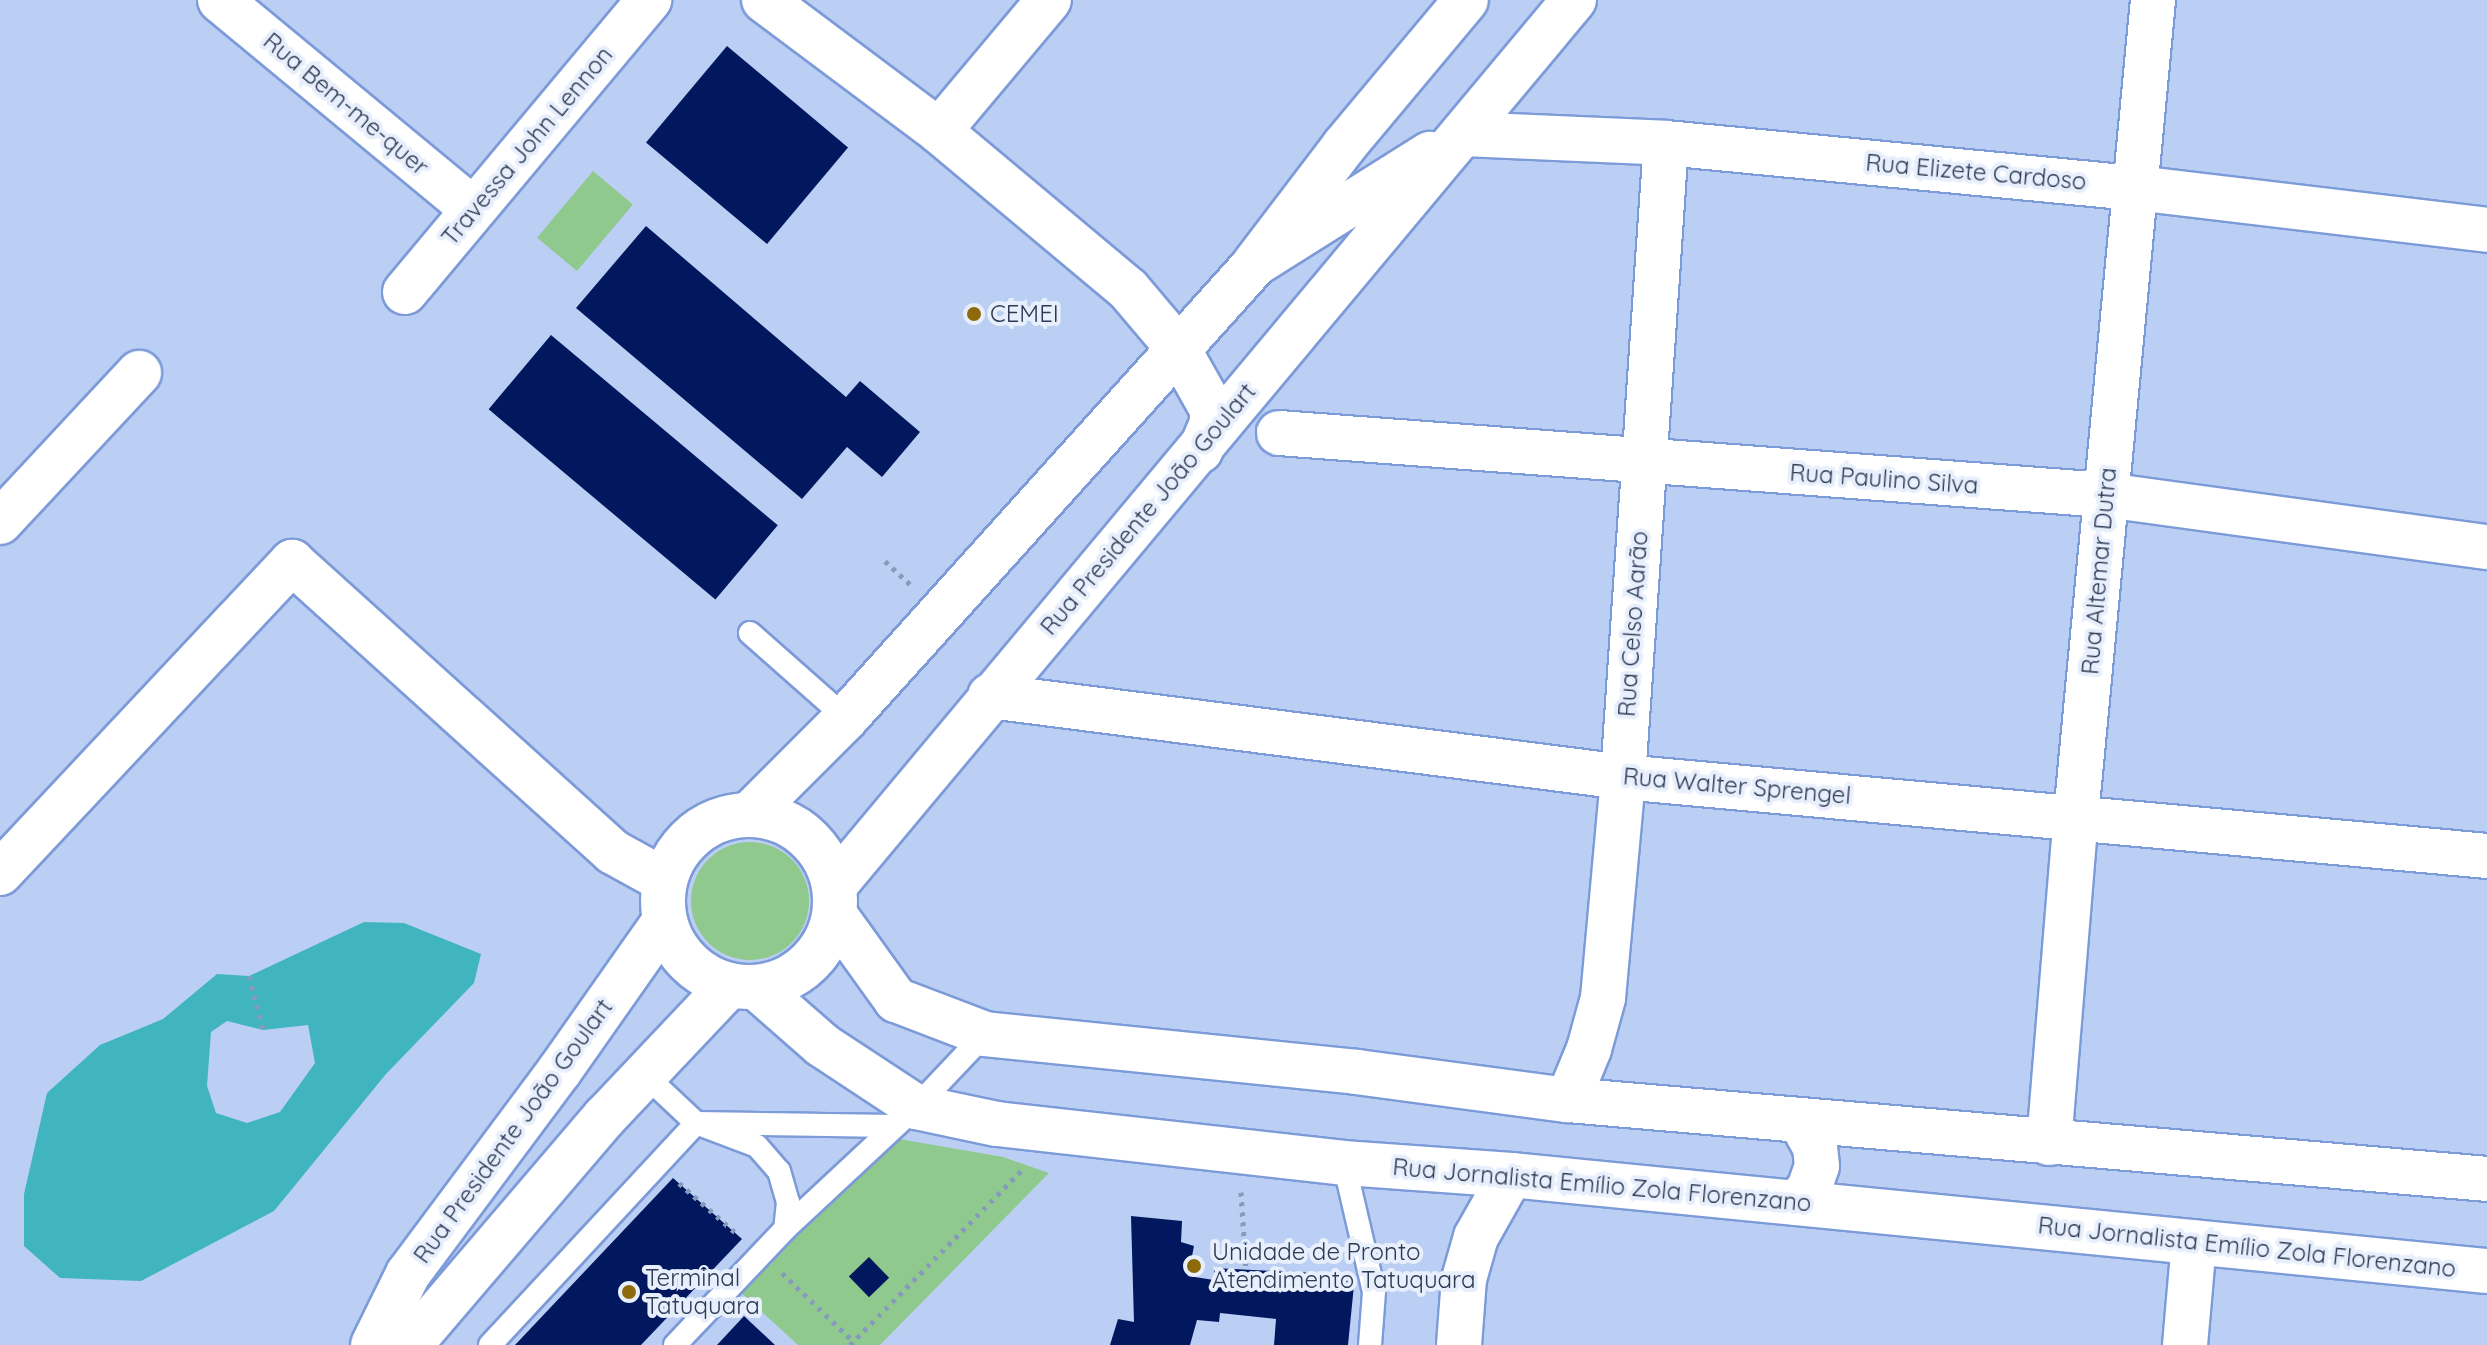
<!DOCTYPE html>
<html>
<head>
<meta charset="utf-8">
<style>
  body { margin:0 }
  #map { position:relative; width:2487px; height:1345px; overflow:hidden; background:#bbcff5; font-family:Quicksand,sans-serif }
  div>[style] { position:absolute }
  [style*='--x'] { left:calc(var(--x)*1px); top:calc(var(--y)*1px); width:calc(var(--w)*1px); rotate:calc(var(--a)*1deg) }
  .green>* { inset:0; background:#90c98e; transform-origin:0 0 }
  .round { border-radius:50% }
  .water>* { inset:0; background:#41b5bf }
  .building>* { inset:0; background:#01175e; transform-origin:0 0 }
  .path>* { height:5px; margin-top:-2.5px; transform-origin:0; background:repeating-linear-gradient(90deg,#889abc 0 4px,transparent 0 10px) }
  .roads { filter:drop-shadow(2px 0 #7c9bd8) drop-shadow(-2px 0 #7c9bd8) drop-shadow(0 2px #7c9bd8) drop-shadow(0 -2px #7c9bd8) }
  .lane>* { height:22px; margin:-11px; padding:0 11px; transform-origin:11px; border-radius:11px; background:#fff }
  .street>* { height:44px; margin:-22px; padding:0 22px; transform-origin:22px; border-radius:22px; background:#fff }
  .secondary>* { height:44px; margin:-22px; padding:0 22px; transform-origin:22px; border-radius:22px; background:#fff }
  .secondary>.ring { margin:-22px; padding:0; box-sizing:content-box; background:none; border:44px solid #fff; border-radius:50% }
  .dots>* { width:22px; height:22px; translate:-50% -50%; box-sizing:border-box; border:4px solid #e8effc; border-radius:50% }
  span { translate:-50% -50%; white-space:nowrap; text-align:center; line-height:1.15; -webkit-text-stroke:8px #e8effc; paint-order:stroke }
  .street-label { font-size:24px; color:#2d3a54 }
  .poi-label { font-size:24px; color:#2d3a54 }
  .left { translate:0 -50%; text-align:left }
</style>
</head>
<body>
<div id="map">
  <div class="green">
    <i style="left:593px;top:171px;width:52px;height:87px;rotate:40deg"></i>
    <i class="round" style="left:691px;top:842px;width:118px;height:118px"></i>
    <i style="clip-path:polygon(899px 1139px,1003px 1157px,1049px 1173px,880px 1345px,798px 1345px,738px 1290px)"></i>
  </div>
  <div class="water">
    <i style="clip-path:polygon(evenodd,364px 922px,404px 923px,481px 954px,474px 983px,386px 1074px,274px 1211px,141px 1281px,60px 1278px,24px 1246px,24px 1194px,47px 1093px,100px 1045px,163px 1019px,217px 974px,249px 976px,364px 922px,227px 1021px,263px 1030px,308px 1025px,315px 1063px,280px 1112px,247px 1123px,216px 1113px,207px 1086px,211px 1032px,227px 1021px)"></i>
  </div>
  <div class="building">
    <i style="left:727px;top:46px;width:158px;height:126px;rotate:40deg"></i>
    <i style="clip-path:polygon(646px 226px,846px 397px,860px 381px,920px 432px,882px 477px,847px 447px,802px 499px,576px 308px)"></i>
    <i style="left:551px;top:335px;width:296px;height:97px;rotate:40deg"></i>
    <i style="clip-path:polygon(673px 1178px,742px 1239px,641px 1345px,515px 1345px)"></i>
    <i style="clip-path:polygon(1131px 1216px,1182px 1221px,1181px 1242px,1194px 1246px,1188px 1276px,1214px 1280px,1214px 1268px,1355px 1275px,1348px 1345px,1274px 1345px,1276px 1319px,1220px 1313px,1219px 1322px,1197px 1320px,1190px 1345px,1110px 1345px,1118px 1319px,1134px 1322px)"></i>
    <i style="left:869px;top:1257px;width:29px;height:28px;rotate:46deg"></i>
    <i style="clip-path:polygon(744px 1316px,775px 1345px,717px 1345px)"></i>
  </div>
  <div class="path">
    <i style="--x:885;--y:561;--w:34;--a:43"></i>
    <i style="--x:249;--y:976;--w:56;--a:75.5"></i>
    <i style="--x:679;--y:1183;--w:79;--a:41.4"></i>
    <i style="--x:1241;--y:1192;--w:79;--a:86.4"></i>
    <i style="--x:782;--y:1273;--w:98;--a:43.8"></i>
    <i style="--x:850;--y:1345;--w:247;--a:-45.5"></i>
  </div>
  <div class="roads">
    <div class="lane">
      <i style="--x:750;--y:633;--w:128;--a:41.5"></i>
      <i style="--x:646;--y:1076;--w:69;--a:43.2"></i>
      <i style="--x:696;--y:1123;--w:65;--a:20.7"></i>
      <i style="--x:757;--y:1146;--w:33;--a:49"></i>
      <i style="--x:779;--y:1171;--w:32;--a:74"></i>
      <i style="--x:788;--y:1202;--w:27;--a:96"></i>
      <i style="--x:1344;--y:1163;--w:132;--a:76.9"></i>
      <i style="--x:1374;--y:1292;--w:53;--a:94.3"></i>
      <i style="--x:490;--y:1345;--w:303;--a:-47.1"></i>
      <i style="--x:696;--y:1123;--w:198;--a:0.9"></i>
      <i style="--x:675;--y:1345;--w:160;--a:-46.5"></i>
      <i style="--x:785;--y:1229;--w:179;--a:-43"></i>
      <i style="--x:916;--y:1107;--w:100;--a:-46.6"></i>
    </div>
    <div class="street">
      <i style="--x:220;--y:0;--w:328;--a:39.6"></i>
      <i style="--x:764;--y:0;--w:219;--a:36.8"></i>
      <i style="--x:939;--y:131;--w:246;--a:39.9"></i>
      <i style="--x:1128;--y:289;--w:76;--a:49.8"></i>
      <i style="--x:1177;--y:347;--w:71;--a:60.6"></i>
      <i style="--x:1212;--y:409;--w:14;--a:90"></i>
      <i style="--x:1212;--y:423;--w:30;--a:113"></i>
      <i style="--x:939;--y:131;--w:171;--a:-50"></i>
      <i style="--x:1463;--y:134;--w:203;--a:2.5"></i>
      <i style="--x:1666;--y:143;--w:472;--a:5.5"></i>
      <i style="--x:2136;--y:188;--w:354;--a:6.8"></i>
      <i style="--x:1255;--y:263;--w:147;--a:-52.7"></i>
      <i style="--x:1344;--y:146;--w:190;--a:-50.1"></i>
      <i style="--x:405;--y:292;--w:381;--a:-50.1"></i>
      <i style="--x:1279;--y:433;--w:829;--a:4.29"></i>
      <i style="--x:2106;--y:495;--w:385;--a:7.8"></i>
      <i style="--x:0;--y:522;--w:204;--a:-47"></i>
      <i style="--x:990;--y:696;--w:638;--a:7.29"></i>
      <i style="--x:1623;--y:777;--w:868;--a:5.22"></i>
      <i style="--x:0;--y:873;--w:427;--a:-46.8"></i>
      <i style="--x:292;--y:562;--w:433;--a:42.1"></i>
      <i style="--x:613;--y:852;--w:58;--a:28.8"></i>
      <i style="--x:1568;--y:1100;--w:55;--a:-67.6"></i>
      <i style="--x:1589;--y:1049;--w:53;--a:-74.6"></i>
      <i style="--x:1603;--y:998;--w:222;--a:-84.8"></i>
      <i style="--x:1623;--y:777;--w:635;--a:-86.12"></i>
      <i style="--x:2049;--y:1143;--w:328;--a:-85.3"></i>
      <i style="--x:2076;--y:816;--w:820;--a:-84.61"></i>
      <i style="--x:2185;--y:1345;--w:103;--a:-85"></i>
    </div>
    <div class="secondary">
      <i style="--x:750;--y:814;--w:136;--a:-45"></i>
      <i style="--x:846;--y:718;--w:611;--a:-47.98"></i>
      <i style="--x:1255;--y:264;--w:207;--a:-32.2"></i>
      <i class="ring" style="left:663px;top:815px;width:128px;height:128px"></i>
      <i style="--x:835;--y:885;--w:1153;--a:-50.14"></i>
      <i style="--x:835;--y:915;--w:105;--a:54.3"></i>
      <i style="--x:896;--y:1000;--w:95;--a:20.9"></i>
      <i style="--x:985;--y:1034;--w:374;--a:5.8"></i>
      <i style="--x:1357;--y:1072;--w:213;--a:7.6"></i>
      <i style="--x:1568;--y:1100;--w:922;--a:4.91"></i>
      <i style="--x:757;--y:988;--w:86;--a:41.2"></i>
      <i style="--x:822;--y:1045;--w:113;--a:33.4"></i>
      <i style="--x:916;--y:1107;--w:83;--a:11.9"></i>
      <i style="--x:997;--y:1124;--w:349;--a:6.4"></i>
      <i style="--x:1344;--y:1163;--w:167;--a:4.1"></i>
      <i style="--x:1511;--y:1175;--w:981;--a:5.62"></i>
      <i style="--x:1796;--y:1203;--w:19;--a:-47"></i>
      <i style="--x:1809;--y:1189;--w:24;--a:-71"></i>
      <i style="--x:1817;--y:1166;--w:19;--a:-96"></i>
      <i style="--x:1815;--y:1147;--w:31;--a:-119"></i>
      <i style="--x:373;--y:1345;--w:79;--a:-63.8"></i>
      <i style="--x:408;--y:1274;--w:254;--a:-53.3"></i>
      <i style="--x:560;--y:1070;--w:181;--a:-54.9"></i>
      <i style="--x:410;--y:1345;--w:300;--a:-49.5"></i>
      <i style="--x:605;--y:1117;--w:180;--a:-46.6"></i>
      <i style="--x:1459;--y:1345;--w:66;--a:-85.7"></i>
      <i style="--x:1464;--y:1279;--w:44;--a:-74.1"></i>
      <i style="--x:1476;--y:1237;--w:71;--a:-60.6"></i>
    </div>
  </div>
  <div class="dots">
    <i style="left:974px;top:314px;background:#8e6a0d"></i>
    <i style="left:1194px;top:1266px;background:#8e6a0d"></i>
    <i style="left:629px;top:1292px;background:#8e6a0d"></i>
  </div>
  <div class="street-label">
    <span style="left:346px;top:104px;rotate:40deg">Rua Bem-me-quer</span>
    <span style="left:527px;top:146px;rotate:-50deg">Travessa John Lennon</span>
    <span style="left:1976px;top:172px;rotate:5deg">Rua Elizete Cardoso</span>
    <span style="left:1884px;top:479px;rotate:4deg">Rua Paulino Silva</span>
    <span style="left:1148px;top:509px;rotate:-50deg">Rua Presidente João Goulart</span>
    <span style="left:2099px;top:571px;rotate:-85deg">Rua Altemar Dutra</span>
    <span style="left:1633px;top:624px;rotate:-86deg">Rua Celso Aarão</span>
    <span style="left:1737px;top:786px;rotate:5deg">Rua Walter Sprengel</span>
    <span style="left:513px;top:1131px;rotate:-54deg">Rua Presidente João Goulart</span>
    <span style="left:1602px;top:1185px;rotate:5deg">Rua Jornalista Emílio Zola Florenzano</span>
    <span style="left:2247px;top:1247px;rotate:6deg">Rua Jornalista Emílio Zola Florenzano</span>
  </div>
  <div class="poi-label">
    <span class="left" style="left:990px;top:314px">CEMEI</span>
    <span class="left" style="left:1212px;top:1266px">Unidade de Pronto<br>Atendimento Tatuquara</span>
    <span class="left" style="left:645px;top:1292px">Terminal<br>Tatuquara</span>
  </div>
</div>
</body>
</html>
